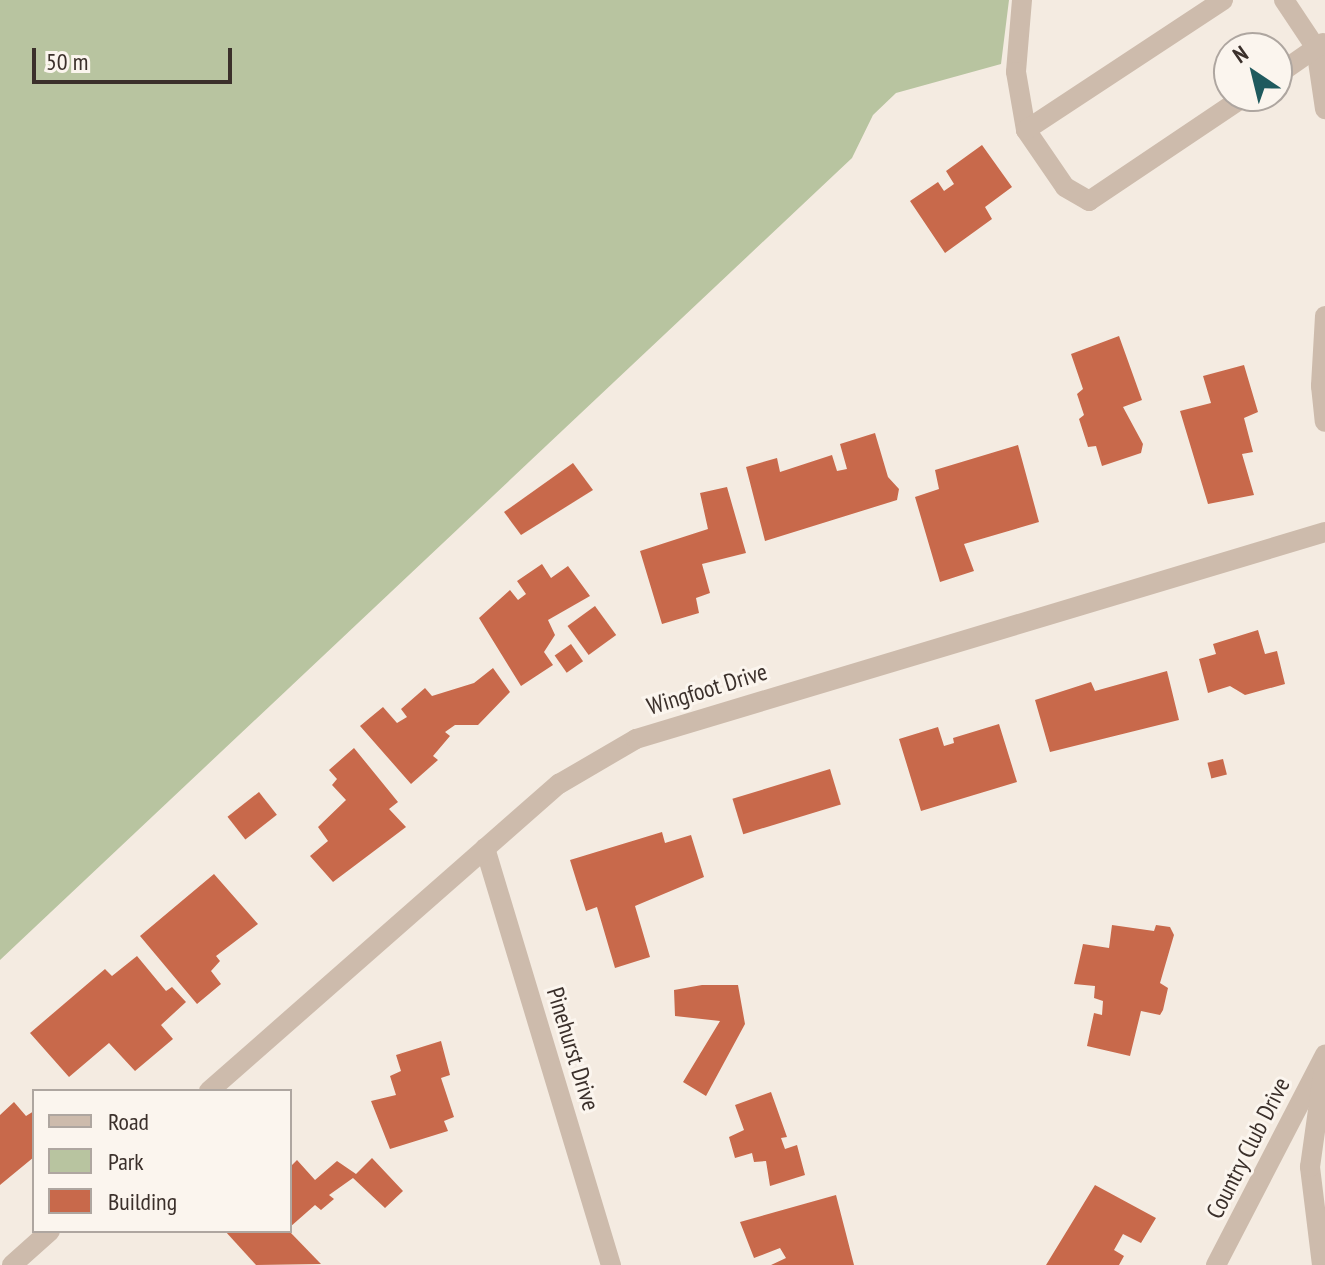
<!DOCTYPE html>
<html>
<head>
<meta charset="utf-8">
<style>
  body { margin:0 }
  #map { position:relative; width:1325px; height:1265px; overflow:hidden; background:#f4ebe1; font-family:"PT Sans Narrow",sans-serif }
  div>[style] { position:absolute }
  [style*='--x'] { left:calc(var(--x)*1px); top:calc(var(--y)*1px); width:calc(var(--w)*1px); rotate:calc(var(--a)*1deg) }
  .green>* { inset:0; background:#b8c4a0 }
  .building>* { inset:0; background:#c8694b; transform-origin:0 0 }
  .minor>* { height:20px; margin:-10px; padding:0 10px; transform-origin:10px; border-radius:10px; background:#cdbbac }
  span { translate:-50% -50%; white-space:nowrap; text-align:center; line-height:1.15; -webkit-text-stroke:6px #fbf5ee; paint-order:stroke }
  .street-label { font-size:24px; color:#3b302b }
  .legend { position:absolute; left:32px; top:1089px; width:260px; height:144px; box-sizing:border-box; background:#fbf5ee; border:2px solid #aea6a0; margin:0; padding:10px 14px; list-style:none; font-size:24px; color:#3b302b }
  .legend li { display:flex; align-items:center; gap:16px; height:40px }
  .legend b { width:40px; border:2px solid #aea6a0 }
  .north { position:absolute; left:1213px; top:32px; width:80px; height:80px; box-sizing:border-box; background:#fbf5ee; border:2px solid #aea6a0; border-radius:50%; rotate:325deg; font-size:22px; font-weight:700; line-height:32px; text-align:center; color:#3b302b }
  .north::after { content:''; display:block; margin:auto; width:28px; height:36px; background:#1f5a5e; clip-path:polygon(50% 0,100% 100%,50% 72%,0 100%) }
  .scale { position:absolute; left:32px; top:48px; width:200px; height:36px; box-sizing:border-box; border:4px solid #3b302b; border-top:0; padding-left:10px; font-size:24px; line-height:28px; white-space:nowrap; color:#3b302b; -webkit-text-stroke:6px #fbf5ee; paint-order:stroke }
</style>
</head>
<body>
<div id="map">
  <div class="green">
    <i style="clip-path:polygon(0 0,1009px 0,1001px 64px,896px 93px,873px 115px,852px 158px,0 960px)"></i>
  </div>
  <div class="building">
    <i style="clip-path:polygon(982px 145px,1012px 187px,985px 207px,992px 219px,945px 253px,910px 201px,938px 182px,944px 191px,954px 184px,946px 171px)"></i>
    <i style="clip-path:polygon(1119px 336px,1142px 400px,1123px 407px,1143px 444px,1141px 453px,1102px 466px,1096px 446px,1088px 447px,1079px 419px,1084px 415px,1077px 394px,1083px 389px,1071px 354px)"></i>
    <i style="clip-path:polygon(1244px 365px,1258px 412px,1244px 418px,1253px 452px,1242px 454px,1254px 495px,1208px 504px,1180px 411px,1211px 403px,1203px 376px)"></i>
    <i style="clip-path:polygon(875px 433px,888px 477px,899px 489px,897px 500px,765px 541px,746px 467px,777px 458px,780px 472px,832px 455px,837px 471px,847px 469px,840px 444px)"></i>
    <i style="clip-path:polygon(1018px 445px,1039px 522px,964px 544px,974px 571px,940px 582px,915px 497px,939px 489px,935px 470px)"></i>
    <i style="clip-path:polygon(573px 463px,593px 490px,521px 535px,504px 512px)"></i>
    <i style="clip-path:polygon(727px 487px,746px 553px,702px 564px,710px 593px,696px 598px,699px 613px,662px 624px,640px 551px,708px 529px,700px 493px)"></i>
    <i style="clip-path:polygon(542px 564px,551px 578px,568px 566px,590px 596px,548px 620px,555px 635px,544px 652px,553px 665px,521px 686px,479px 618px,510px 590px,518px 600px,526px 594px,517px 581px)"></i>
    <i style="left:595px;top:606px;width:36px;height:34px;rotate:54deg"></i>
    <i style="clip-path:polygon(1258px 630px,1265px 654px,1277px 651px,1285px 684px,1245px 695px,1230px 686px,1208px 693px,1199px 659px,1216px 654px,1213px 644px)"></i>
    <i style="left:571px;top:644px;width:21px;height:20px;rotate:55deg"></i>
    <i style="clip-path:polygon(493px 668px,510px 692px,478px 725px,455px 725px,445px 732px,450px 736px,433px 756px,438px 760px,411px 784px,360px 726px,383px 707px,397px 723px,407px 717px,401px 709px,425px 688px,432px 696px,474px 683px)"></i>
    <i style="clip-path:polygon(1167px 671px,1179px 720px,1050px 752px,1035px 700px,1091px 682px,1095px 691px)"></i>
    <i style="clip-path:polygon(999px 724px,1017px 782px,921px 811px,899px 739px,938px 727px,944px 746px,954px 743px,953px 738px)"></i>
    <i style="clip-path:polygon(354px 748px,398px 802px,389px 809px,406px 827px,333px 882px,310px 856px,328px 841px,318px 827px,346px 800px,332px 785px,337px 779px,329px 770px)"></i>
    <i style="left:1223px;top:759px;width:16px;height:16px;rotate:76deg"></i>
    <i style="left:830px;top:769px;width:37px;height:102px;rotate:73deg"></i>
    <i style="left:259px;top:792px;width:29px;height:40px;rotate:52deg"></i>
    <i style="clip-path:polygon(662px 832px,665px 843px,691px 835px,704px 877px,635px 906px,650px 957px,615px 968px,597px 907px,586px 911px,570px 860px)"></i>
    <i style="clip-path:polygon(214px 874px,258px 924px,216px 956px,220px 961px,211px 971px,221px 984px,197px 1004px,140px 936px)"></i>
    <i style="clip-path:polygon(1112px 925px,1154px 931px,1156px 925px,1170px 927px,1174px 935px,1160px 983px,1168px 988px,1163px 1010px,1160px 1015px,1141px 1011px,1130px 1056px,1087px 1046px,1094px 1013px,1102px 1015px,1103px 1001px,1094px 998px,1095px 986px,1074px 984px,1083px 944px,1109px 948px)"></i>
    <i style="clip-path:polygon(137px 956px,166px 991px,172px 987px,186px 1002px,161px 1025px,173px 1039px,135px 1071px,109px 1043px,69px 1077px,30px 1033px,105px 969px,112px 976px)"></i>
    <i style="clip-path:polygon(702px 985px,738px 985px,745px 1024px,706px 1096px,683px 1082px,720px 1021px,675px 1016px,674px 990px)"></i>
    <i style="clip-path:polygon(441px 1041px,450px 1075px,441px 1078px,454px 1117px,444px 1121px,448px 1131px,390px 1149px,371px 1101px,396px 1095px,390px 1076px,401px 1071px,396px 1055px)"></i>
    <i style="clip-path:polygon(771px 1092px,787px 1137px,781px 1138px,785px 1149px,797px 1145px,805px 1175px,770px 1186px,766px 1161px,754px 1162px,752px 1153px,735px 1158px,729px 1137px,744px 1130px,735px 1105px)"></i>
    <i style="clip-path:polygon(14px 1102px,26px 1116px,34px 1111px,34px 1157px,0 1185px,0 1115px)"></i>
    <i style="clip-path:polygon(372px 1158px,403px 1191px,385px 1208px,353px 1178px,329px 1195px,334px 1199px,321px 1210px,315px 1205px,290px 1227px,290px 1167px,297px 1160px,315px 1180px,337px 1161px,356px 1174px)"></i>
    <i style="clip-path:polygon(1095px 1185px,1156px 1218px,1141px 1243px,1123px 1234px,1114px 1250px,1124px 1256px,1119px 1265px,1046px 1265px)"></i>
    <i style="clip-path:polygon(836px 1195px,854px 1265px,771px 1265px,786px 1258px,780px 1248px,754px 1258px,740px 1222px)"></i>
    <i style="clip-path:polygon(225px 1231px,289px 1231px,321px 1264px,256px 1265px)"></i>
  </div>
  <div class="minor">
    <i style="--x:1022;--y:0;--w:72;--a:94.8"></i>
    <i style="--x:1016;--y:72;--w:59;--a:80.2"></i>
    <i style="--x:1026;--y:130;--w:69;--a:55.6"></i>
    <i style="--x:1065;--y:187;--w:28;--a:30"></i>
    <i style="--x:1089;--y:201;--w:188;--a:-33.9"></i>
    <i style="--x:1284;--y:0;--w:58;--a:56.3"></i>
    <i style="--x:1325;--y:53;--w:10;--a:-151"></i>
    <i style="--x:1316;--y:48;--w:62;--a:81.6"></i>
    <i style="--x:1277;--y:75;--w:56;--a:-34.8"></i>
    <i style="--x:1026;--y:130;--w:236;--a:-33.4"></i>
    <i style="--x:1325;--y:316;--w:70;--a:93.3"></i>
    <i style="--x:1321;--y:386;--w:36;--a:84"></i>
    <i style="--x:485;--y:848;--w:436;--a:73.2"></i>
    <i style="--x:209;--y:1091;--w:466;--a:-41.3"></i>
    <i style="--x:559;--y:784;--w:89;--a:-30.3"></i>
    <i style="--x:636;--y:739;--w:719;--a:-16.72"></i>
    <i style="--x:12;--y:1265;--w:51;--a:-41.8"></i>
    <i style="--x:1216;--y:1265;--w:237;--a:-62.6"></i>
    <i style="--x:1322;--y:1265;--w:99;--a:-97"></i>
    <i style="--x:1310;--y:1167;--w:93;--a:-82"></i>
  </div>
  <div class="street-label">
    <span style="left:707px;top:689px;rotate:-17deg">Wingfoot Drive</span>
    <span style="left:573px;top:1049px;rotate:73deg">Pinehurst Drive</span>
    <span style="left:1248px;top:1148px;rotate:-63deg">Country Club Drive</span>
  </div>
  <ul class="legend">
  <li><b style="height:10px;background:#cdbbac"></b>Road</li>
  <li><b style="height:22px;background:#b8c4a0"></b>Park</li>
  <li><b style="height:22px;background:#c8694b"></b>Building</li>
  </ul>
  <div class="north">N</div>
  <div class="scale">50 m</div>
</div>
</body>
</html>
